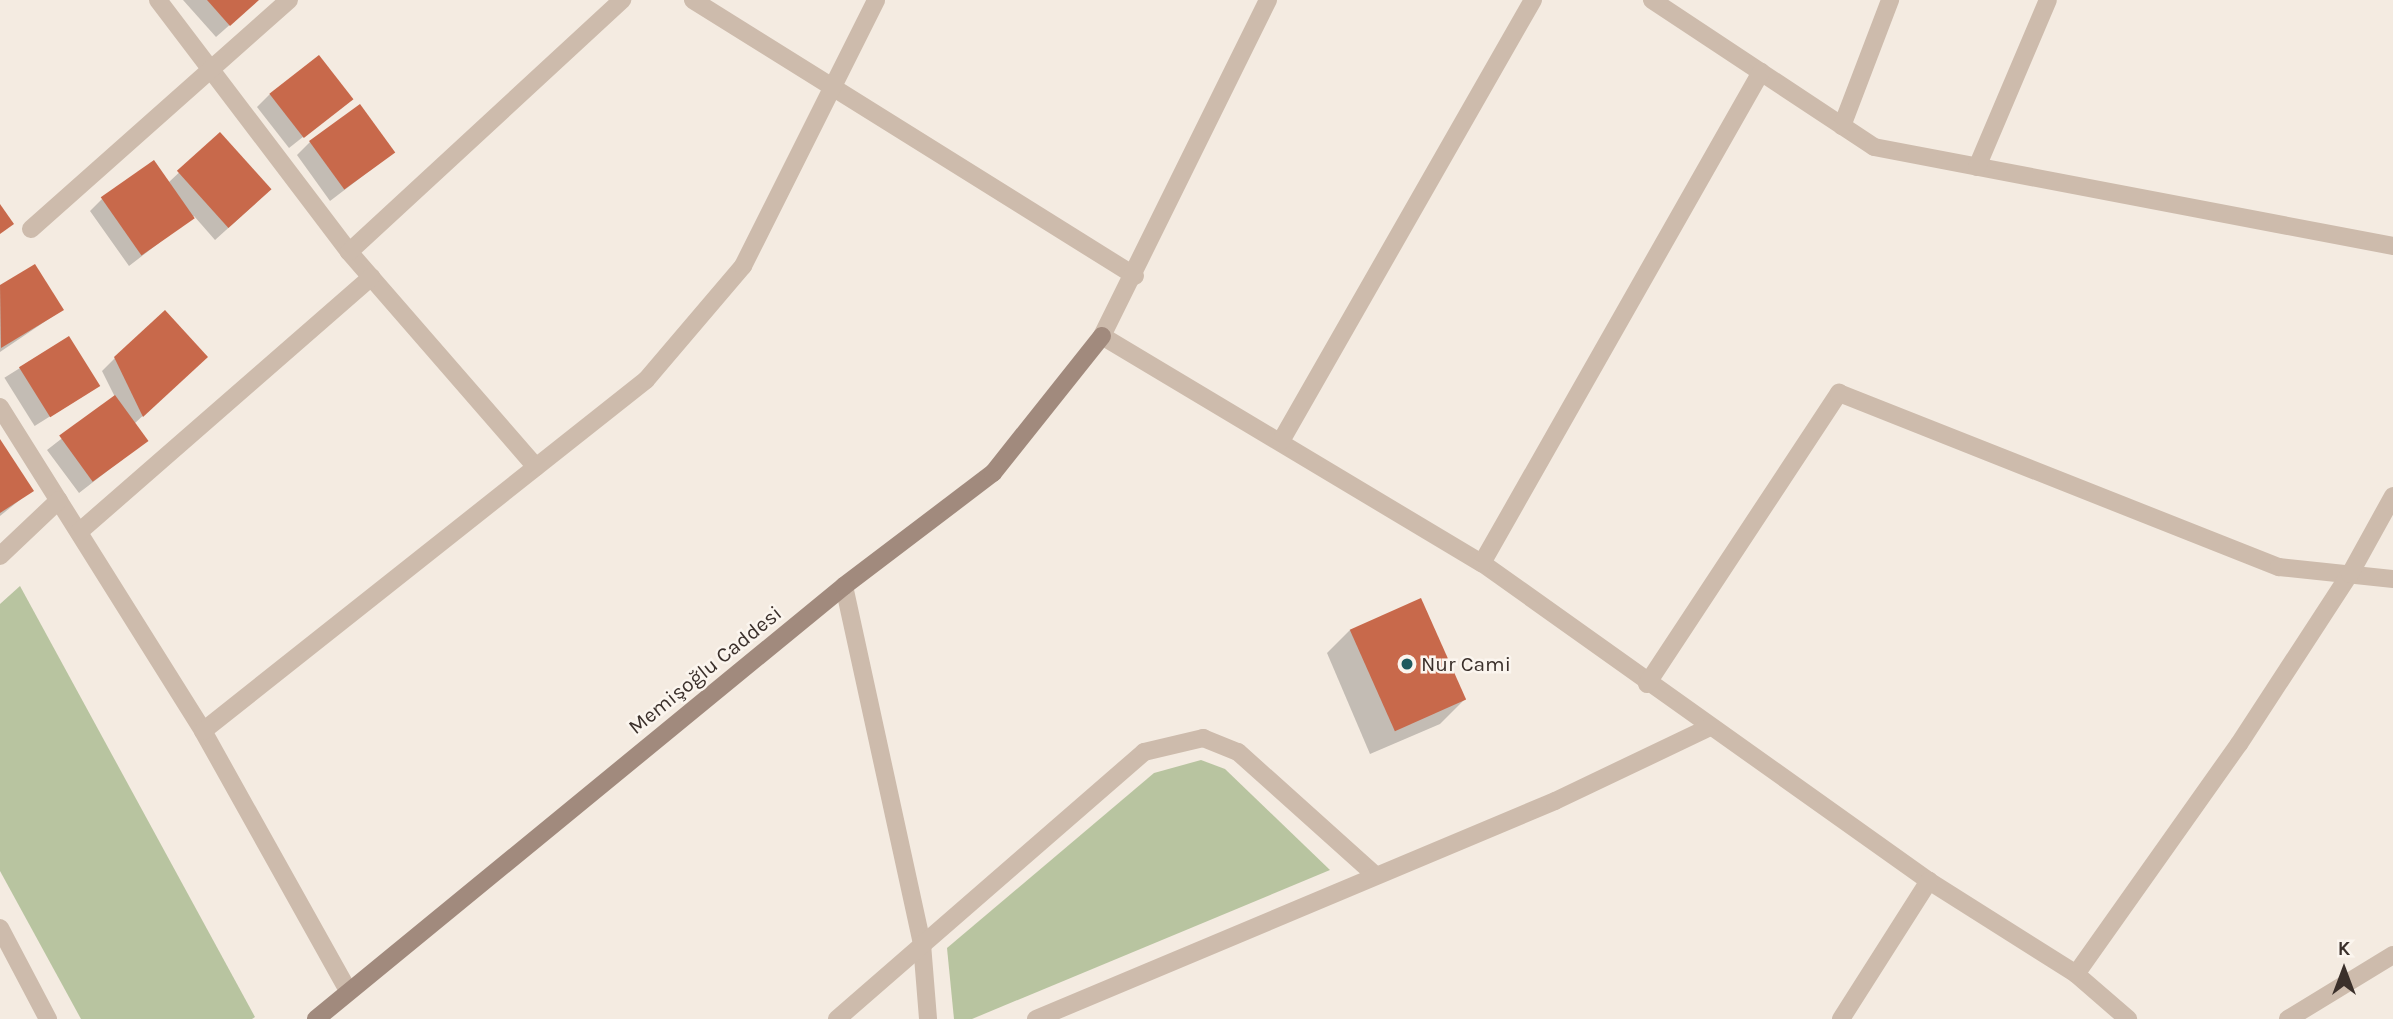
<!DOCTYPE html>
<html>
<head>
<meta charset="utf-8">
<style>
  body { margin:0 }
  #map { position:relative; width:2393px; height:1019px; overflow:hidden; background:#f4ebe1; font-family:Karla,sans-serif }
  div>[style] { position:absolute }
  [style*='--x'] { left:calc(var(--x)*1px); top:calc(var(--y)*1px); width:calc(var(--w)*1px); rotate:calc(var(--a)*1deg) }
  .green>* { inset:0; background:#b8c4a0 }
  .shadow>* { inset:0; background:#0003; transform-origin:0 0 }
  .building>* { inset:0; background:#c8694b; transform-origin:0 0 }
  .street>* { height:18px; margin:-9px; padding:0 9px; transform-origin:9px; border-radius:9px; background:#cdbbac }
  .secondary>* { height:18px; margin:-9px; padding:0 9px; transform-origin:9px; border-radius:9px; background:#a18a7d }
  .dots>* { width:19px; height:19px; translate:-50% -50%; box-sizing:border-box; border:4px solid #fbf5ee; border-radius:50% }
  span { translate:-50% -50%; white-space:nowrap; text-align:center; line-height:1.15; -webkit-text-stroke:5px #fbf5ee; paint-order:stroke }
  .poi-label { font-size:21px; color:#3b302b }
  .left { translate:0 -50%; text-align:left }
  .street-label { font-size:21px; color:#3b302b }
  .north { position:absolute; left:2309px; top:935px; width:70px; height:70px; -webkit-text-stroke:5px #fbf5ee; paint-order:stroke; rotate:0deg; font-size:19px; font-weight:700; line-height:28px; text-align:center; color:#3b302b }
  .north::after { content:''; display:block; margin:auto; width:24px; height:32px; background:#3b302b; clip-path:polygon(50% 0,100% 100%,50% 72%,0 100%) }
</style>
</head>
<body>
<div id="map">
  <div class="green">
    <i style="clip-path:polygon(20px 586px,255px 1017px,252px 1019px,81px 1019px,0 871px,0 604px)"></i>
    <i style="clip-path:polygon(1201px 760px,1225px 769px,1330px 870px,972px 1019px,954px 1019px,947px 948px,1154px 773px)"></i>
  </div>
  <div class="shadow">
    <i style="clip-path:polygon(183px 0,258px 0,216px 37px)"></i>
    <i style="clip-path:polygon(270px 94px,351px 99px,289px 148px,257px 107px)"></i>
    <i style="clip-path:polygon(220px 134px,257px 202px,215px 240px,194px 216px,129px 266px,90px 211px,103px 198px,168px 183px)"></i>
    <i style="clip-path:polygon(310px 142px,393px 153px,330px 201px,297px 155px)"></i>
    <i style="clip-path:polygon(35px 266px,62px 310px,0 352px,0 287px)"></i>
    <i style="left:68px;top:338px;width:57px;height:75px;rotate:58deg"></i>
    <i style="clip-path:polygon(115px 358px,193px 369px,134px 424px,146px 441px,79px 493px,47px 450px,115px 397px,102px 371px)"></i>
    <i style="clip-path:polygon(0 442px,32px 490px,0 516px)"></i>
    <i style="clip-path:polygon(1350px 630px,1464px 700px,1440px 724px,1370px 754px,1327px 653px)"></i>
  </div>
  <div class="building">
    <i style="clip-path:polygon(207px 0,259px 0,230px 26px)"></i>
    <i style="left:319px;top:55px;width:56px;height:63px;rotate:52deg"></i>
    <i style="left:360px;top:104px;width:60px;height:63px;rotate:54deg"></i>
    <i style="left:220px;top:132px;width:77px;height:58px;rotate:48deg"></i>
    <i style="left:154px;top:160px;width:71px;height:65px;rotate:55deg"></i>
    <i style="clip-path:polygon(0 204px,14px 224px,0 234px)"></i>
    <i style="clip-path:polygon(35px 264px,64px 310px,1px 348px,0 285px)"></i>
    <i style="clip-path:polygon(165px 310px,208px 357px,143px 417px,114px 357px)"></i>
    <i style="left:69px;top:336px;width:59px;height:59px;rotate:58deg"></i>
    <i style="left:115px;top:395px;width:57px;height:69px;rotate:54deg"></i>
    <i style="clip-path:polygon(0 439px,34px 491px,0 513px)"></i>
    <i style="left:1421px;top:598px;width:111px;height:78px;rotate:66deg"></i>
  </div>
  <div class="street">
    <i style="--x:158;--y:0;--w:316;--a:52.8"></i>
    <i style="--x:693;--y:0;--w:521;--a:31.98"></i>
    <i style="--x:1268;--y:0;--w:375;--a:116.3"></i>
    <i style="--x:1102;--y:336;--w:443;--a:30.9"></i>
    <i style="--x:1482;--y:563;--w:549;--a:35.43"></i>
    <i style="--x:1929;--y:881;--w:174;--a:32.3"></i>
    <i style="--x:2076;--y:974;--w:69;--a:40.9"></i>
    <i style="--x:1652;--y:0;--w:266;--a:33.5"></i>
    <i style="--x:1874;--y:147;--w:528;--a:10.8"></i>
    <i style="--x:1842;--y:126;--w:135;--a:-69.1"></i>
    <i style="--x:1977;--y:167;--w:181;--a:-67"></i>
    <i style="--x:31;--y:229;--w:345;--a:-41.6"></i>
    <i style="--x:0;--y:407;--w:382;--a:57.9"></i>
    <i style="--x:203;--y:731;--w:295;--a:60.8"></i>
    <i style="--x:1281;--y:441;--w:508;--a:-60.26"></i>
    <i style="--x:536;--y:467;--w:285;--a:-131"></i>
    <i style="--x:349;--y:252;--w:372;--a:-42.7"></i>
    <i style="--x:79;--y:532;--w:388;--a:-41.1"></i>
    <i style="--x:0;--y:556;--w:81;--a:-43.5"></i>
    <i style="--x:1482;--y:563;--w:565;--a:-60.39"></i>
    <i style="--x:844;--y:586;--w:366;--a:77.7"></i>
    <i style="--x:922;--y:944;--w:75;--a:85.4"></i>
    <i style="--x:1647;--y:684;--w:349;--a:-56.6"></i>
    <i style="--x:1839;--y:393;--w:473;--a:21.6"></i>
    <i style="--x:2279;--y:567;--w:115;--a:6"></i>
    <i style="--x:203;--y:731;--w:565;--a:-38.39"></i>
    <i style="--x:646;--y:380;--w:150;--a:-49.6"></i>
    <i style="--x:743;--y:266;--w:297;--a:-63.4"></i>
    <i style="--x:0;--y:928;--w:103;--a:62.2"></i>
    <i style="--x:2076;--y:974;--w:282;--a:-54.7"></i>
    <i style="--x:2239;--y:744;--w:203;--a:-56.9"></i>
    <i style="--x:2350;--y:574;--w:89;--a:-61.1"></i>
    <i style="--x:837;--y:1019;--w:407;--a:-41"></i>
    <i style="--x:1144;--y:752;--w:61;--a:-13.3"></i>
    <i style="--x:1203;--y:738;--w:38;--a:22"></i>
    <i style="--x:1238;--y:752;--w:184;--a:41.9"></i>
    <i style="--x:1036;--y:1019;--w:563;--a:-22.78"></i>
    <i style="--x:1555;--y:801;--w:172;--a:-25.5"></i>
    <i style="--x:1841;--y:1019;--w:164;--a:-57.5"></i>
    <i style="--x:2288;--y:1019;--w:123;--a:-31.4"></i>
  </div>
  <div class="secondary">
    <i style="--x:316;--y:1019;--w:683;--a:-39.35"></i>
    <i style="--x:844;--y:586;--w:187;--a:-37.2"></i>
    <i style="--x:993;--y:473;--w:175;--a:-51.5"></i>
  </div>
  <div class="dots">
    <i style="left:1407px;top:664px;background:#1f5a5e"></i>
  </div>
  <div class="poi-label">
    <span class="left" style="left:1421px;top:664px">Nur Cami</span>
  </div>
  <div class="street-label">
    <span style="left:705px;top:670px;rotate:-39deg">Memişoğlu Caddesi</span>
  </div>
  <div class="north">K</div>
</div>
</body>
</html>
